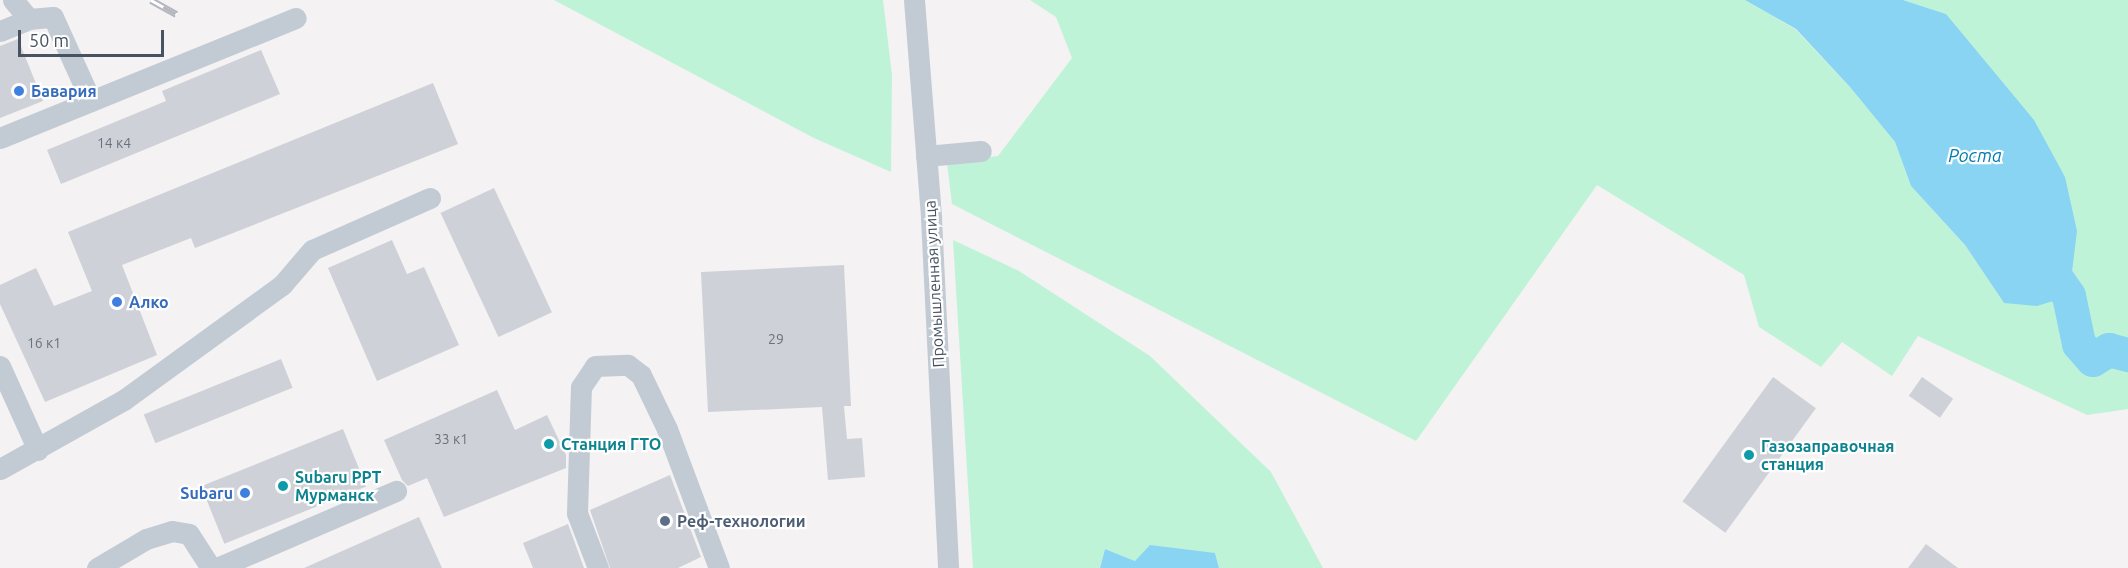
<!DOCTYPE html>
<html>
<head>
<meta charset="utf-8">
<style>
  body { margin:0 }
  #map { position:relative; width:2128px; height:568px; overflow:hidden; background:#f4f2f2; font-family:Ubuntu,sans-serif }
  div>[style] { position:absolute }
  [style*='--x'] { left:calc(var(--x)*1px); top:calc(var(--y)*1px); width:calc(var(--w)*1px); rotate:calc(var(--a)*1deg) }
  .green>* { inset:0; background:#bff3d8 }
  .water>* { inset:0; background:#8ad4f3 }
  .river>* { height:34px; margin:-17px; padding:0 17px; transform-origin:17px; border-radius:17px; background:#8ad4f3 }
  .building>* { inset:0; background:#ced1d7; transform-origin:0 0 }
  .minor>* { height:21px; margin:-10.5px; padding:0 10.5px; transform-origin:10.5px; border-radius:10.5px; background:#c2cbd4 }
  .rail>* { height:7px; margin-top:-3.5px; transform-origin:0; background:repeating-linear-gradient(90deg,#fff 0 14px,#b4b6bd 0 28px); box-sizing:border-box; border-block:2px solid #b4b6bd }
  .dots>* { width:16px; height:16px; translate:-50% -50%; box-sizing:border-box; border:3px solid #fff; border-radius:50% }
  span { translate:-50% -50%; white-space:nowrap; text-align:center; line-height:1.15; -webkit-text-stroke:4.5px #fff; paint-order:stroke }
  .number-label { font-size:14px; color:#6a727e }
  .number-label span { -webkit-text-stroke-width:0 }
  .shop-label { font-size:16px; color:#366cbe; font-weight:700 }
  .left { translate:0 -50%; text-align:left }
  .right { translate:-100% -50%; text-align:right }
  .street-label { font-size:16px; color:#485361 }
  .culture-label { font-size:16px; color:#0d838f; font-weight:700 }
  .service-label { font-size:16px; color:#4e5e75; font-weight:700 }
  .water-label { font-size:18px; color:#037db2; font-style:italic }
  .scale { position:absolute; left:18px; top:30px; width:146px; height:27px; box-sizing:border-box; border:3px solid #485361; border-top:0; padding-left:8px; font-size:18px; line-height:21px; white-space:nowrap; color:#485361; -webkit-text-stroke:4px #fff; paint-order:stroke }
</style>
</head>
<body>
<div id="map">
  <div class="green">
    <i style="clip-path:polygon(554px 0,883px 0,892px 75px,891px 172px,814px 138px)"></i>
    <i style="clip-path:polygon(1030px 0,1745px 0,1795px 29px,1850px 87px,1895px 142px,1911px 186px,1965px 245px,2004px 303px,1946px 14px,1903px 0,2128px 0,2128px 409px,2087px 415px,1918px 336px,1892px 376px,1842px 342px,1821px 367px,1759px 327px,1744px 275px,1597px 185px,1416px 441px,952px 204px,947px 163px,998px 156px,1072px 58px,1056px 17px)"></i>
    <i style="clip-path:polygon(953px 240px,1019px 271px,1150px 356px,1271px 472px,1323px 568px,1219px 568px,1215px 553px,1135px 561px,1105px 549px,1100px 568px,973px 568px)"></i>
  </div>
  <div class="water">
    <i style="clip-path:polygon(1745px 0,1903px 0,1946px 14px,2034px 120px,2065px 177px,2077px 231px,2069px 296px,2037px 306px,2004px 303px,1965px 245px,1911px 186px,1895px 142px,1850px 87px,1796px 29px)"></i>
    <i style="clip-path:polygon(1150px 545px,1215px 553px,1219px 568px,1100px 568px,1105px 549px,1135px 561px)"></i>
  </div>
  <div class="river">
    <i style="--x:2042;--y:257;--w:47;--a:55.3"></i>
    <i style="--x:2069;--y:296;--w:49;--a:78.2"></i>
    <i style="--x:2079;--y:344;--w:21;--a:49"></i>
    <i style="--x:2093;--y:360;--w:19;--a:-32"></i>
    <i style="--x:2109;--y:350;--w:20;--a:15"></i>
  </div>
  <div class="building">
    <i style="clip-path:polygon(18px 39px,43px 101px,0 118px,0 46px)"></i>
    <i style="clip-path:polygon(261px 50px,280px 94px,61px 184px,47px 150px,166px 101px,162px 91px)"></i>
    <i style="clip-path:polygon(433px 83px,458px 144px,195px 248px,191px 238px,122px 265px,157px 355px,45px 402px,0 304px,0 285px,36px 268px,54px 306px,92px 291px,68px 232px)"></i>
    <i style="left:494px;top:188px;width:137px;height:59px;rotate:65deg"></i>
    <i style="clip-path:polygon(392px 240px,407px 274px,424px 267px,459px 345px,377px 381px,328px 268px)"></i>
    <i style="clip-path:polygon(844px 265px,851px 406px,844px 406px,847px 439px,862px 438px,865px 477px,828px 480px,822px 407px,708px 412px,701px 272px)"></i>
    <i style="left:281px;top:359px;width:31px;height:148px;rotate:68deg"></i>
    <i style="left:1773px;top:377px;width:53px;height:154px;rotate:36deg"></i>
    <i style="left:1922px;top:377px;width:38px;height:23px;rotate:35deg"></i>
    <i style="clip-path:polygon(497px 390px,515px 430px,547px 415px,566px 455px,566px 468px,444px 517px,427px 478px,408px 486px,402px 480px,384px 440px)"></i>
    <i style="left:343px;top:429px;width:62px;height:153px;rotate:68deg"></i>
    <i style="clip-path:polygon(670px 475px,701px 557px,678px 568px,610px 568px,590px 510px)"></i>
    <i style="clip-path:polygon(419px 517px,442px 568px,304px 568px)"></i>
    <i style="clip-path:polygon(568px 524px,584px 568px,533px 568px,523px 543px)"></i>
    <i style="clip-path:polygon(1926px 544px,1958px 568px,1908px 568px)"></i>
  </div>
  <div class="minor">
    <i style="--x:13;--y:0;--w:25;--a:50"></i>
    <i style="--x:914;--y:0;--w:219;--a:85.5"></i>
    <i style="--x:931;--y:218;--w:350;--a:87.2"></i>
    <i style="--x:0;--y:31;--w:31;--a:-22"></i>
    <i style="--x:29;--y:19;--w:24;--a:-5"></i>
    <i style="--x:53;--y:17;--w:92;--a:65.7"></i>
    <i style="--x:0;--y:138;--w:319;--a:-22.1"></i>
    <i style="--x:926;--y:156;--w:55;--a:-5.2"></i>
    <i style="--x:0;--y:366;--w:92;--a:65.7"></i>
    <i style="--x:0;--y:469;--w:143;--a:-29.2"></i>
    <i style="--x:125;--y:399;--w:194;--a:-36"></i>
    <i style="--x:282;--y:285;--w:46;--a:-49.4"></i>
    <i style="--x:312;--y:250;--w:129;--a:-23.8"></i>
    <i style="--x:97;--y:568;--w:57;--a:-30.6"></i>
    <i style="--x:146;--y:539;--w:27;--a:-17"></i>
    <i style="--x:172;--y:531;--w:17;--a:10"></i>
    <i style="--x:189;--y:534;--w:40;--a:57.1"></i>
    <i style="--x:217;--y:568;--w:195;--a:-23.3"></i>
    <i style="--x:598;--y:568;--w:59;--a:-110.9"></i>
    <i style="--x:577;--y:513;--w:126;--a:-88.2"></i>
    <i style="--x:581;--y:387;--w:25;--a:-56"></i>
    <i style="--x:595;--y:366;--w:33;--a:-2"></i>
    <i style="--x:628;--y:365;--w:16;--a:38"></i>
    <i style="--x:641;--y:375;--w:60;--a:64.3"></i>
    <i style="--x:667;--y:429;--w:148;--a:69.5"></i>
  </div>
  <div class="rail">
    <i style="--x:151;--y:0;--w:29;--a:29"></i>
  </div>
  <div class="dots">
    <i style="left:19px;top:91px;background:#3f7fe0"></i>
    <i style="left:117px;top:302px;background:#3f7fe0"></i>
    <i style="left:549px;top:444px;background:#0f9aa8"></i>
    <i style="left:1749px;top:455px;background:#0f9aa8"></i>
    <i style="left:283px;top:486px;background:#0f9aa8"></i>
    <i style="left:245px;top:493px;background:#3f7fe0"></i>
    <i style="left:665px;top:521px;background:#5c6f8a"></i>
  </div>
  <div class="number-label">
    <span style="left:114px;top:143px">14 к4</span>
    <span style="left:776px;top:339px">29</span>
    <span style="left:44px;top:343px">16 к1</span>
    <span style="left:451px;top:439px">33 к1</span>
  </div>
  <div class="shop-label">
    <span class="left" style="left:31px;top:91px">Бавария</span>
    <span class="left" style="left:129px;top:302px">Алко</span>
    <span class="right" style="left:233px;top:493px">Subaru</span>
  </div>
  <div class="street-label">
    <span style="left:934px;top:284px;rotate:-93deg">Промышленная улица</span>
  </div>
  <div class="culture-label">
    <span class="left" style="left:561px;top:444px">Станция ГТО</span>
    <span class="left" style="left:1761px;top:455px">Газозаправочная<br>станция</span>
    <span class="left" style="left:295px;top:486px">Subaru РРТ<br>Мурманск</span>
  </div>
  <div class="service-label">
    <span class="left" style="left:677px;top:521px">Реф-технологии</span>
  </div>
  <div class="water-label">
    <span style="left:1975px;top:155px">Роста</span>
  </div>
  <div class="scale">50 m</div>
</div>
</body>
</html>
